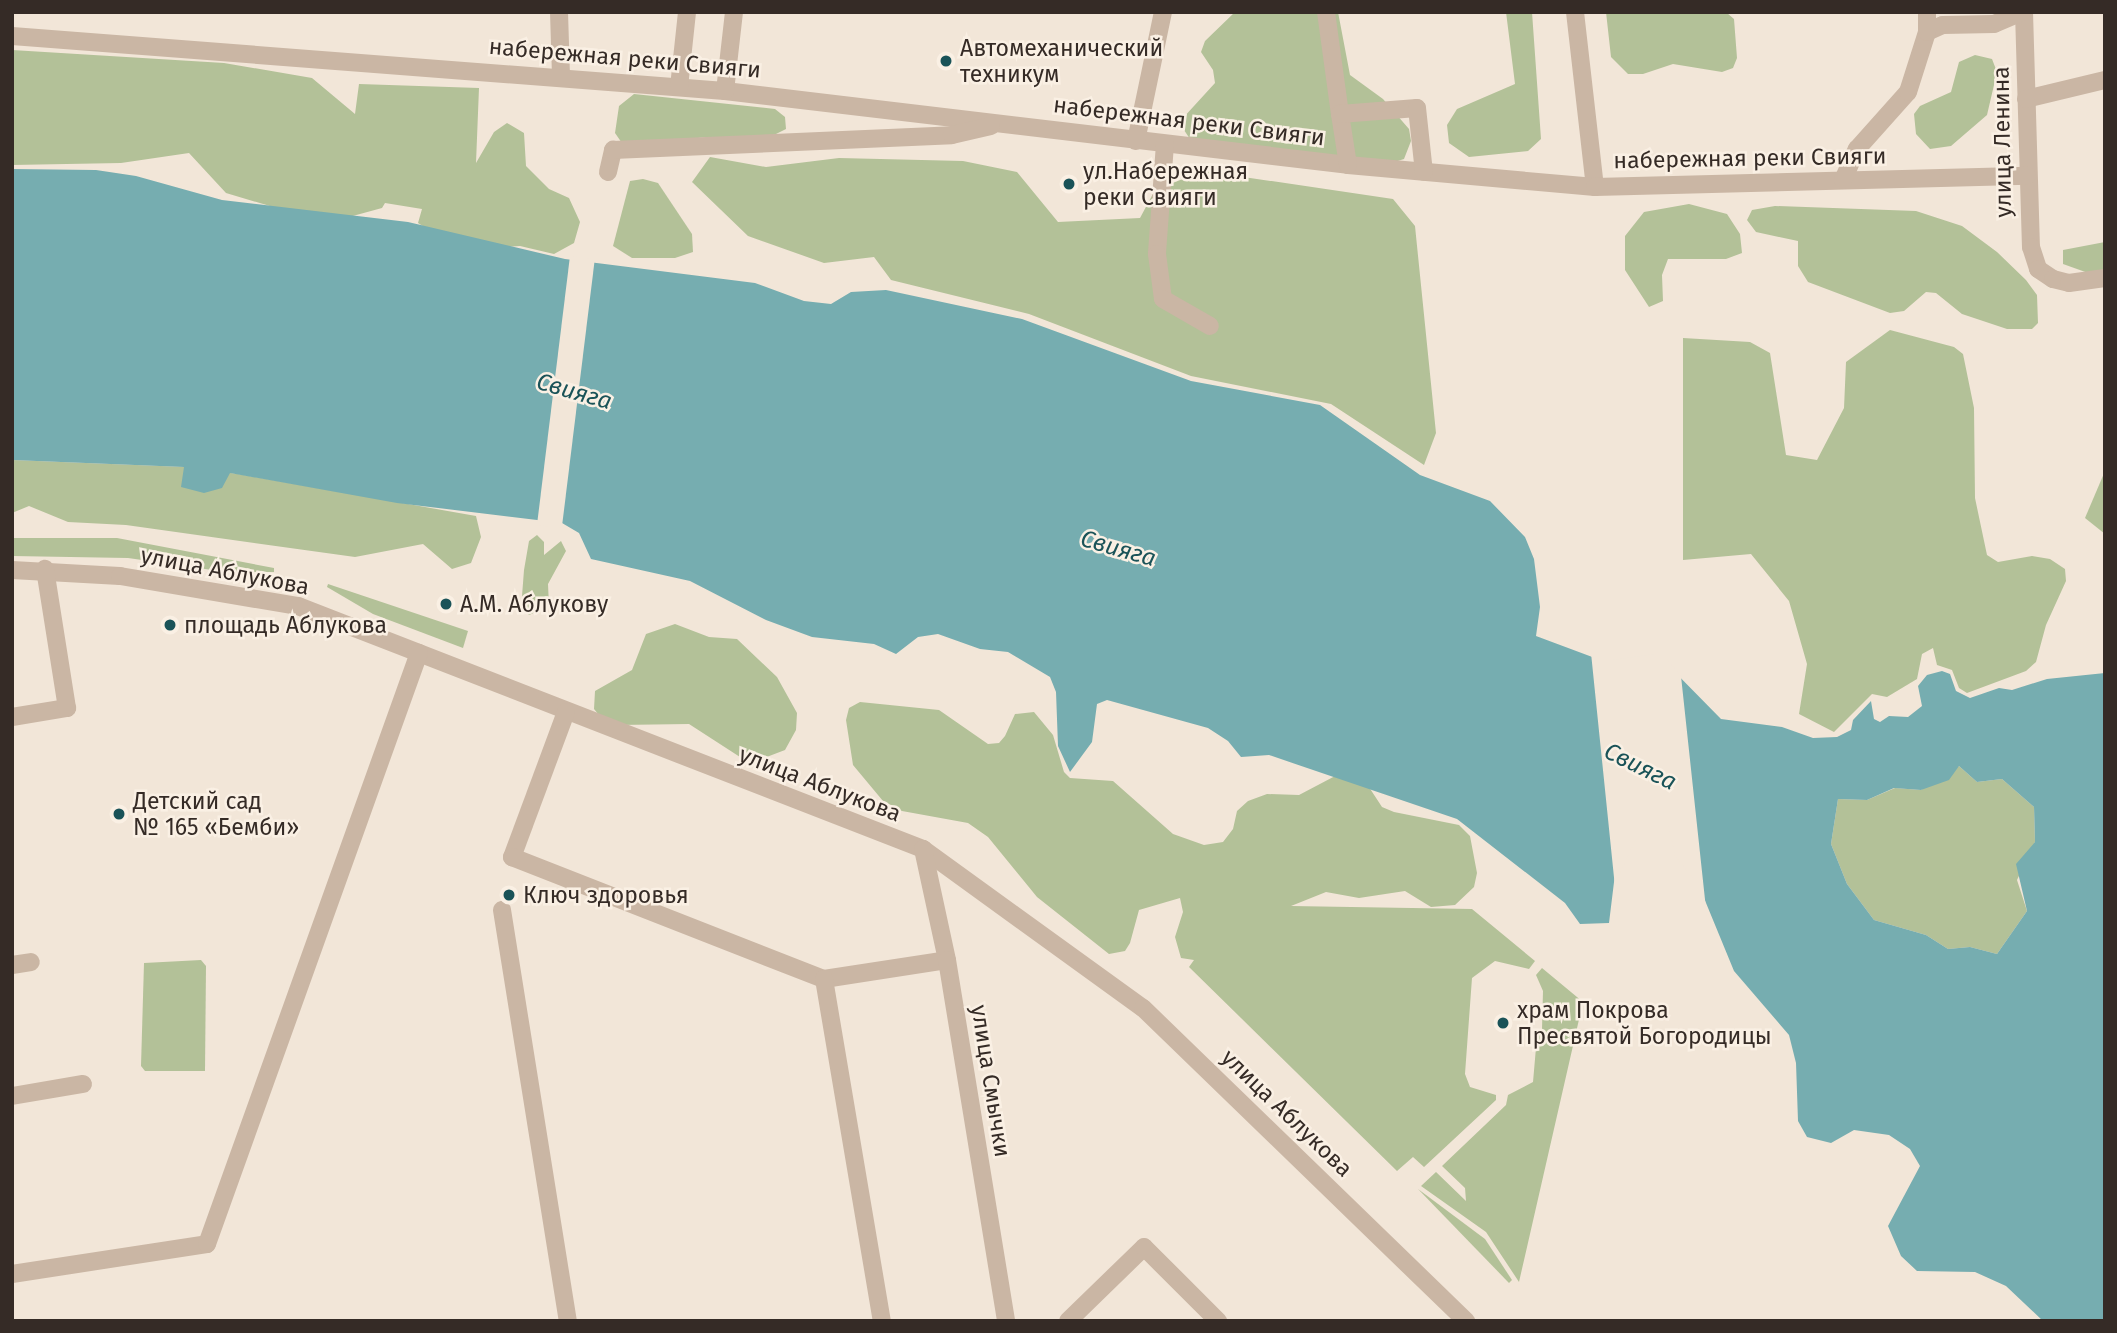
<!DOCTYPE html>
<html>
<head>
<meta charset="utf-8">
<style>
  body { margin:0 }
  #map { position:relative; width:2117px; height:1333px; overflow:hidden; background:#f2e6d8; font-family:"Fira Sans",sans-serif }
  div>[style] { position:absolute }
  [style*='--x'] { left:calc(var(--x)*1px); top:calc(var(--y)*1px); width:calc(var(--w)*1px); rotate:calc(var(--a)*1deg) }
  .green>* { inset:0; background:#b3c198 }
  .water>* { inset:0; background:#76adb0 }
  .pier>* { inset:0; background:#f2e6d8; transform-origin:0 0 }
  .minor>* { height:18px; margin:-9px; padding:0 9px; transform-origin:9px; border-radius:9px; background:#cab6a4 }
  .dots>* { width:19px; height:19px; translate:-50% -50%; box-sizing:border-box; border:4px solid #faf0e4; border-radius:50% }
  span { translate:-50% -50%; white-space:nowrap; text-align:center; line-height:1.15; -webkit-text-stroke:5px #faf0e4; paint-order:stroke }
  .poi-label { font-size:23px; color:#352b26 }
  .left { translate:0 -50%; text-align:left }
  .street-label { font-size:23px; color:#352b26 }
  .water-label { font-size:24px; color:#1a5358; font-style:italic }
  .frame { position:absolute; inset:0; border:14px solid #352b26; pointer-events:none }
</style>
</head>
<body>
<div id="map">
  <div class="green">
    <i style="clip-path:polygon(1235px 12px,1338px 12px,1350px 75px,1383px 99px,1409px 129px,1411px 141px,1404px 159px,1388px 164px,1190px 139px,1182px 127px,1183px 118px,1215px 83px,1213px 70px,1201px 52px,1205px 41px)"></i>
    <i style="clip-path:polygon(1506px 12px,1532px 12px,1541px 139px,1528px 151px,1469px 157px,1449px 143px,1447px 125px,1457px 109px,1515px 84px)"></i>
    <i style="clip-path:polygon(1606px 12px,1727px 13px,1734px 19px,1737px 58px,1733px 68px,1722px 72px,1673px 64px,1643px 74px,1628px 74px,1611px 57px)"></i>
    <i style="clip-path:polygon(12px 50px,224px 63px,312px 78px,355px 114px,359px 84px,479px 88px,476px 163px,494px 132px,507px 123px,524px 133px,526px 166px,549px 189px,569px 198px,580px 222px,574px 243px,554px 254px,520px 246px,473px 249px,448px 242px,418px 223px,422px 209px,385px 203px,382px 208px,327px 223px,226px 193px,189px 153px,121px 163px,12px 165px)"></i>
    <i style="clip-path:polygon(1975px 55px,1992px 59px,1997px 72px,1987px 115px,1951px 146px,1930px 149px,1916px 134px,1914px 114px,1920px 106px,1951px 92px,1959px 62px)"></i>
    <i style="clip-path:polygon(634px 94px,775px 109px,785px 117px,786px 129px,768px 138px,707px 137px,624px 146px,615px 133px,619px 106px)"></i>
    <i style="clip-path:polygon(710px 157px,766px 167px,839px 158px,963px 161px,1017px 172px,1058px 222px,1140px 218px,1155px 190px,1203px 171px,1393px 199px,1415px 226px,1436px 433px,1424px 465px,1331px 404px,1191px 376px,1029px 314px,891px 280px,874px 257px,824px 263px,748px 236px,692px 182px)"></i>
    <i style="clip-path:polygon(643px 179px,658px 183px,692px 234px,693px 252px,675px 258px,632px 258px,613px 246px,630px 181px)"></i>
    <i style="clip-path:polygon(1689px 204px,1727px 214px,1740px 234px,1742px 253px,1726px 259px,1668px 259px,1662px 275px,1663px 301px,1649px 307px,1625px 270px,1625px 236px,1644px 212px)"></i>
    <i style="clip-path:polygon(1775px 206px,1916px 211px,1962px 226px,1997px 252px,2026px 280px,2037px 295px,2038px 323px,2032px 329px,2007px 329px,1962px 314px,1936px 293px,1926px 292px,1904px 311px,1890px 313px,1808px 282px,1798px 266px,1798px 241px,1756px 232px,1747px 220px,1752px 210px)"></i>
    <i style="clip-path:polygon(2105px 242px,2105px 279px,2063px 264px,2063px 250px)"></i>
    <i style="clip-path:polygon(1890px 330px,1954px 347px,1963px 354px,1974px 408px,1975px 498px,1987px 555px,1998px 562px,2032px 556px,2050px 559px,2065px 569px,2066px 581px,2046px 625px,2036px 662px,2026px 671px,1967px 693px,1959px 688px,1952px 670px,1937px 665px,1933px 648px,1922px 654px,1917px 679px,1887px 697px,1872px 694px,1834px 732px,1799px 714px,1807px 664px,1789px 601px,1751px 554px,1683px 560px,1683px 338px,1750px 342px,1770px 353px,1786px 455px,1817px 460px,1844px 408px,1846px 362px)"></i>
    <i style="clip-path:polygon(12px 460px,185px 467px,238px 474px,476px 516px,481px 537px,471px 563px,452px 569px,423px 544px,355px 557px,126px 525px,68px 522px,29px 506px,12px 513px)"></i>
    <i style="clip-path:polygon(2105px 471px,2105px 534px,2085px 518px)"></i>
    <i style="clip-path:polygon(537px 535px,544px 542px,544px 555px,561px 541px,566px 551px,548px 584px,549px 606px,529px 615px,521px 609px,524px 570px,529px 541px)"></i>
    <i style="clip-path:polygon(12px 538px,117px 538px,274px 568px,274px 572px,226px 572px,128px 558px,12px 556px)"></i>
    <i style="clip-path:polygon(328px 584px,468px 631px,463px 648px,373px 614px,327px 587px)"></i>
    <i style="clip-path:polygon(675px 624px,709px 637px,737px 639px,777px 677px,797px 713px,796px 730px,785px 750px,761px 759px,740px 757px,689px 724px,618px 725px,599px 715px,594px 709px,595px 691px,632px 670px,646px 634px)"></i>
    <i style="clip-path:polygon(860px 702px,939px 710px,988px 744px,999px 743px,1005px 736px,1015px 714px,1034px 712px,1053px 735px,1064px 772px,1070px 778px,1113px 781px,1173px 834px,1204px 845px,1223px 842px,1233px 829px,1237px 811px,1248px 801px,1267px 794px,1299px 795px,1337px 775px,1365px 781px,1382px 807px,1394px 812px,1459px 825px,1470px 836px,1477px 873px,1474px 887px,1455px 905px,1431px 907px,1405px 891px,1359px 898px,1326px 892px,1291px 906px,1472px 909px,1535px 961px,1529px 969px,1495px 961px,1472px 978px,1465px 1074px,1470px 1087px,1496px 1095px,1496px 1100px,1424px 1167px,1413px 1157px,1397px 1171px,1189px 967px,1194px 960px,1181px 958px,1175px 937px,1183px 912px,1180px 898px,1139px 910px,1130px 943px,1125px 951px,1109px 954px,1037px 897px,988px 837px,968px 823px,902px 811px,883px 801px,853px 765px,846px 720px,849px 708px)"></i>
    <i style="clip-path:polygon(1959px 766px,1977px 782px,2002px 779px,2034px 807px,2035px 842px,2017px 880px,2027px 911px,1997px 954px,1970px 947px,1948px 949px,1926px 935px,1874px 920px,1847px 884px,1831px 844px,1838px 799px,1867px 800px,1895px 788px,1921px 790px)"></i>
    <i style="clip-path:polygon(201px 960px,206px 966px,205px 1071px,145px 1071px,141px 1066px,144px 963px)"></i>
    <i style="clip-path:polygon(1542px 968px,1583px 1002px,1519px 1282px,1486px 1232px,1421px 1186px,1436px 1172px,1466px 1201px,1465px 1188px,1442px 1166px,1506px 1105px,1508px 1095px,1533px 1082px,1537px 1036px,1542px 1029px,1543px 991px,1536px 975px)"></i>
    <i style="clip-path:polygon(1418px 1189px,1485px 1239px,1512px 1280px,1509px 1283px)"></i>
  </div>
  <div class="water">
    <i style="clip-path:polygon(evenodd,12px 169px,96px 170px,136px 176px,222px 200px,408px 222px,565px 259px,755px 283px,804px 301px,831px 304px,851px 292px,886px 290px,1022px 319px,1191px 381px,1320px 405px,1420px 475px,1490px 501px,1525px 537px,1534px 559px,1540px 607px,1536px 636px,1611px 664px,1663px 660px,1721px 719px,1782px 727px,1813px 738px,1837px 737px,1851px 730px,1853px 720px,1871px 701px,1874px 719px,1880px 722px,1889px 716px,1908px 717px,1922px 706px,1918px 686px,1927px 675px,1942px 671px,1950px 674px,1956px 691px,1970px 698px,1999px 688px,2012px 690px,2047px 679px,2105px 673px,2105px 1321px,2043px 1321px,2006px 1286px,1975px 1272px,1917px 1271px,1901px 1256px,1888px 1226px,1920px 1166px,1910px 1149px,1889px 1135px,1854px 1130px,1831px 1143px,1807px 1137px,1798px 1121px,1796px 1063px,1789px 1035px,1734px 971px,1669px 813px,1630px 820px,1615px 874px,1609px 923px,1580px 924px,1565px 903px,1457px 819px,1269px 755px,1241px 757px,1228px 741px,1208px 728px,1107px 700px,1097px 704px,1092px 742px,1070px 772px,1058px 746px,1056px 692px,1050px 677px,1008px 652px,980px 649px,938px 634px,918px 637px,896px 654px,874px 644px,812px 637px,766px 620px,690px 581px,591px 559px,579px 533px,562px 523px,397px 503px,230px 473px,222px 488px,204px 493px,181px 487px,184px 467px,12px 460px,12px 169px,1959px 766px,1977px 782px,2002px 779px,2034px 807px,2035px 842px,2016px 864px,2027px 911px,1997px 954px,1970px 947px,1948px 949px,1926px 935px,1874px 920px,1847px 884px,1831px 844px,1838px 799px,1867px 800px,1894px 788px,1921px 790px,1949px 780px,1959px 766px)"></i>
  </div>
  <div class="pier">
    <i style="left:570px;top:256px;width:25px;height:271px;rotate:7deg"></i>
    <i style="clip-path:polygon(1591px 653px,1612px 660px,1654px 654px,1665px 657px,1681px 676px,1707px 918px,1694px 879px,1675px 856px,1667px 817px,1634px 823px,1636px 839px,1619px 875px,1616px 897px)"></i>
  </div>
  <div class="minor">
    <i style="--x:559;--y:12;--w:64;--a:88.2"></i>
    <i style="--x:1326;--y:12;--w:103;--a:82.2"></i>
    <i style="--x:1575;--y:12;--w:176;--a:83.5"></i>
    <i style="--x:2024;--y:12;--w:235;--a:88.3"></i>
    <i style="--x:2031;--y:247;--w:23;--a:72"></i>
    <i style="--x:2038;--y:269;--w:18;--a:34"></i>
    <i style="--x:2053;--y:279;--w:16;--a:14"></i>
    <i style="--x:2069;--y:283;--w:36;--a:-8"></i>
    <i style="--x:1927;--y:32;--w:17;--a:-24"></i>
    <i style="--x:1943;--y:25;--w:51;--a:-1.1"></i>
    <i style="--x:1994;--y:24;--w:30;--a:-23"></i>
    <i style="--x:12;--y:36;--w:715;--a:4.41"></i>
    <i style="--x:725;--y:91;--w:627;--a:6.77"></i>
    <i style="--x:1348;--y:165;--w:248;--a:5.1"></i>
    <i style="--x:1595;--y:187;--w:432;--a:-1.5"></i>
    <i style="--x:679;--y:87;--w:75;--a:-83.9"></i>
    <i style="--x:725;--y:91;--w:80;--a:-83.5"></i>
    <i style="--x:2026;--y:99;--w:81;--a:-13.5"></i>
    <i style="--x:1136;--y:141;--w:132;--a:-78.2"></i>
    <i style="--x:1165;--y:144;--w:110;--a:94.2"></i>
    <i style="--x:1157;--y:254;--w:45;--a:82.4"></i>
    <i style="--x:1163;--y:299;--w:54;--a:29.9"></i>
    <i style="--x:1348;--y:165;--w:52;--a:-98.9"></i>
    <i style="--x:1340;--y:114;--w:77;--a:-4.5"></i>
    <i style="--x:1417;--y:108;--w:64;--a:83.8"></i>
    <i style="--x:608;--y:172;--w:23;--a:-77"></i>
    <i style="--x:613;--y:150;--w:339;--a:-2.5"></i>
    <i style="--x:952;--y:135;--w:40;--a:-13"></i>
    <i style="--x:1843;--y:180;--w:34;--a:-66"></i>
    <i style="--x:1857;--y:149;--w:76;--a:-48.2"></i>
    <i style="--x:1908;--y:92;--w:63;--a:-72.4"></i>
    <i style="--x:1927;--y:32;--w:20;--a:-90"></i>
    <i style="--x:12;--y:570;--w:108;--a:3.2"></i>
    <i style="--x:120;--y:576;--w:181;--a:9.6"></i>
    <i style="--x:298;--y:606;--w:671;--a:21.25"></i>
    <i style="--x:923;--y:849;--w:271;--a:35.9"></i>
    <i style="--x:1143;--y:1008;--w:450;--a:44.1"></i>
    <i style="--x:566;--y:712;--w:155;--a:110.4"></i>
    <i style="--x:512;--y:857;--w:335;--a:21.4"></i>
    <i style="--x:824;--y:979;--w:124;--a:-8.8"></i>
    <i style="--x:12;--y:717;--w:56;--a:-9.3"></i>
    <i style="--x:67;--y:708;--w:141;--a:-99"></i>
    <i style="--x:923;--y:849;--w:114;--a:77.8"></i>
    <i style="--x:947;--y:960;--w:366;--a:80.7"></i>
    <i style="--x:502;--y:910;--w:416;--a:80.9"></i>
    <i style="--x:12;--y:965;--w:19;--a:-9"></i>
    <i style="--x:824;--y:979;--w:347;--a:80.4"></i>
    <i style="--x:12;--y:1096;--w:72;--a:-9.6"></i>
    <i style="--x:12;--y:1274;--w:197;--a:-8.7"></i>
    <i style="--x:207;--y:1244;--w:628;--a:-70.27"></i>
    <i style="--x:1068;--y:1321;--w:106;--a:-44.2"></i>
    <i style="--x:1144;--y:1247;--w:105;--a:45"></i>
  </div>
  <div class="dots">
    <i style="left:946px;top:61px;background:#1a5358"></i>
    <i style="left:1069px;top:184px;background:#1a5358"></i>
    <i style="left:446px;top:604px;background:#1a5358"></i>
    <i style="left:170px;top:625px;background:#1a5358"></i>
    <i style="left:119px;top:814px;background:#1a5358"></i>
    <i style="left:509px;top:895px;background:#1a5358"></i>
    <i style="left:1503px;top:1023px;background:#1a5358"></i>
  </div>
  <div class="poi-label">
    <span class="left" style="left:960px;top:61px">Автомеханический<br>техникум</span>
    <span class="left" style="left:1083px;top:184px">ул.Набережная<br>реки Свияги</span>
    <span class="left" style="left:460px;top:604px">А.М. Аблукову</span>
    <span class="left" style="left:184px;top:625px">площадь Аблукова</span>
    <span class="left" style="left:133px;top:814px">Детский сад<br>№ 165 «Бемби»</span>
    <span class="left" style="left:523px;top:895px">Ключ здоровья</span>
    <span class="left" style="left:1517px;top:1023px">храм Покрова<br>Пресвятой Богородицы</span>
  </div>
  <div class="street-label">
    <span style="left:625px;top:58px;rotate:5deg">набережная реки Свияги</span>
    <span style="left:1189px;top:121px;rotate:7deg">набережная реки Свияги</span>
    <span style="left:2002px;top:142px;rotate:-91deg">улица Ленина</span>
    <span style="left:1750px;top:158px;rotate:-1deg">набережная реки Свияги</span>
    <span style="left:225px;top:571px;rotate:11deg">улица Аблукова</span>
    <span style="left:820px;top:784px;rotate:21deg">улица Аблукова</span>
    <span style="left:991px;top:1081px;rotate:81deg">улица Смычки</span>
    <span style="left:1287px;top:1113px;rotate:44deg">улица Аблукова</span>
  </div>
  <div class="water-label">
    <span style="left:574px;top:392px;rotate:16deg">Свияга</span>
    <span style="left:1118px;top:549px;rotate:16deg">Свияга</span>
    <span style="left:1640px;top:767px;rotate:26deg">Свияга</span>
  </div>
  <div class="frame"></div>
</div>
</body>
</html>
